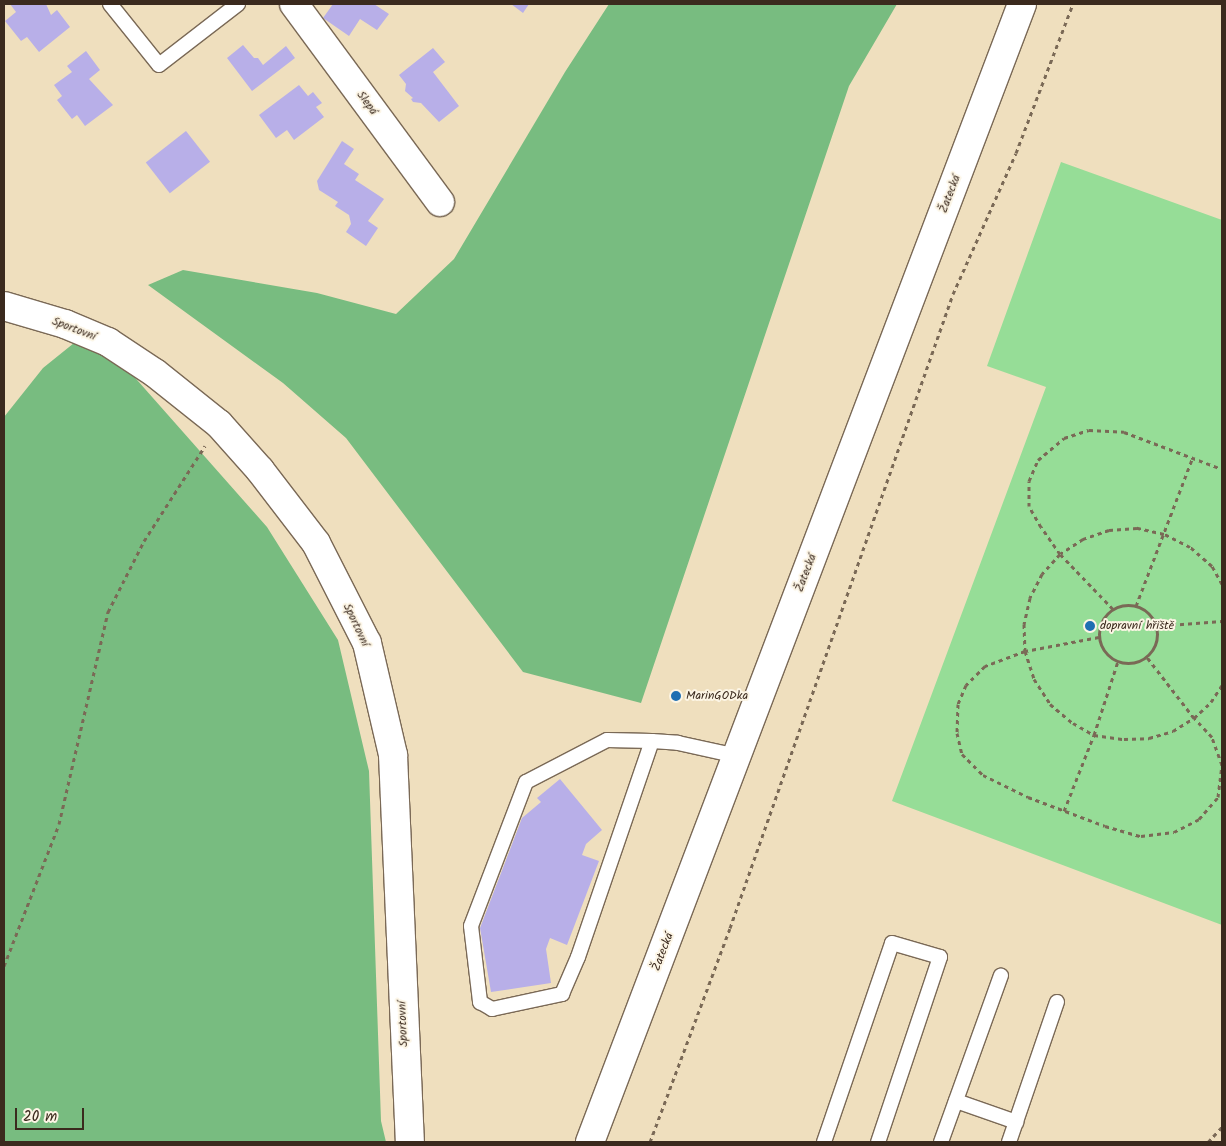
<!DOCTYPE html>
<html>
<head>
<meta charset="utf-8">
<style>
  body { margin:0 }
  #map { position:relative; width:1226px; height:1146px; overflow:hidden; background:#efdfbe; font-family:Kalam,sans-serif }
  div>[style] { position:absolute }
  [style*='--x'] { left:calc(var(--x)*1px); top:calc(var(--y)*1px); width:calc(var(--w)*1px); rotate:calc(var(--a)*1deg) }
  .green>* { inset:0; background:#96dd97 }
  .forest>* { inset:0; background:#78bc80 }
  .building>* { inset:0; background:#b8afe8; transform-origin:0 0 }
  .path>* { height:3px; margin-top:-1.5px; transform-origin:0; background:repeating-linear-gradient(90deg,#7a6956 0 4px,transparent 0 8px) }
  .path>.ring { margin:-1.5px; padding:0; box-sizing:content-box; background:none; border:3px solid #7a6956; border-radius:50% }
  .roads { filter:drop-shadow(1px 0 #7a6956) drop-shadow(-1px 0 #7a6956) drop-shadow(0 1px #7a6956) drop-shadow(0 -1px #7a6956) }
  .service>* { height:14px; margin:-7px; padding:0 7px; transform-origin:7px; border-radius:7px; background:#fff }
  .minor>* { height:28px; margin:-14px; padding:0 14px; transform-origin:14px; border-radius:14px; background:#fff }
  .tertiary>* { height:28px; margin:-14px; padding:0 14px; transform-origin:14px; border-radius:14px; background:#fff }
  .dots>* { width:14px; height:14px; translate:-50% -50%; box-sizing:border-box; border:2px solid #fcf5e5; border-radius:50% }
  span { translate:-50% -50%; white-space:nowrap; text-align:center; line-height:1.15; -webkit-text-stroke:4px #fcf5e5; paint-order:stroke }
  .street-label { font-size:12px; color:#3b2a1e }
  .poi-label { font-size:12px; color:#3b2a1e }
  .left { translate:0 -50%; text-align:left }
  .frame { position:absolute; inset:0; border:5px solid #3b2a1e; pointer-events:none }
  .scale { position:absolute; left:15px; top:1108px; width:69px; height:22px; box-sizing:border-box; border:2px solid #3b2a1e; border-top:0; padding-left:6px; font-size:15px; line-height:18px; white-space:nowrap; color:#3b2a1e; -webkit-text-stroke:4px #fcf5e5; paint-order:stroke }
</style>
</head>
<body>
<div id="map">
  <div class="green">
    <i style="clip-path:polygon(1061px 162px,1222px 220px,1222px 925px,892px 801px,1046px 387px,987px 366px)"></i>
  </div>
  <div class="forest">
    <i style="clip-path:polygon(609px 4px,897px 4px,849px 86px,641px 703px,523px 672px,346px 438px,283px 383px,148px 285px,183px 270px,317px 293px,396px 314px,454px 259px,565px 72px)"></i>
    <i style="clip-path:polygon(79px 339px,130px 372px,267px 527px,338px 640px,369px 771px,381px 1121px,386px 1142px,4px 1142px,4px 417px,43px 368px)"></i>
  </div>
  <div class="building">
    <i style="clip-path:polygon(10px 4px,46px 4px,51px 15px,57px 10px,70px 27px,39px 52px,27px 37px,21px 41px,5px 21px,16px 12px)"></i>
    <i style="clip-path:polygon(333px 4px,374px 4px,389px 14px,377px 30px,360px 19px,349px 36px,323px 18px)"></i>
    <i style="clip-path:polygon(511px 4px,529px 4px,523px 13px)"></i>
    <i style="clip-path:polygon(243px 45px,254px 58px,258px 58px,263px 65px,286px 46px,295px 58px,252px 91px,227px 58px)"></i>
    <i style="clip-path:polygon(433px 48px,445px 62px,433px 72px,459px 106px,439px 122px,421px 103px,413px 102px,411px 99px,413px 98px,405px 91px,406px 84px,399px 75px)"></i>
    <i style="clip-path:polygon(86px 51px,100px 70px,89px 79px,113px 105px,85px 126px,77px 115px,72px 119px,57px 100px,62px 96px,54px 85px,72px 72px,67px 66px)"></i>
    <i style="clip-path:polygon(299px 85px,308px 96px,313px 92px,322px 103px,316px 107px,324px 117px,294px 140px,287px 130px,276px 138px,259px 115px)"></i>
    <i style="left:186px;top:131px;width:39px;height:51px;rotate:52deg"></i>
    <i style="clip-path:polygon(342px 141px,354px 149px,344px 164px,359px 174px,355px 180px,384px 199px,368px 221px,378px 228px,366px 246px,346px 232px,351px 224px,349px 215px,335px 206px,338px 202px,319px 190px,317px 181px)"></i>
    <i style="clip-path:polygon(560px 779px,602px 830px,586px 844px,582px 855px,599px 861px,567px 945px,550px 938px,546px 949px,551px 983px,491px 992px,480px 928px,522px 818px,541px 802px,537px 798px)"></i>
  </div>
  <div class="path">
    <i style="--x:1222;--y:584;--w:21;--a:-119"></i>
    <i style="--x:1212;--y:566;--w:29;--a:-139"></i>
    <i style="--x:1190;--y:547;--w:29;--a:-153"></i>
    <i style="--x:1164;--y:534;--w:28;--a:-167"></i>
    <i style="--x:1137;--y:528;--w:28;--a:176"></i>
    <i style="--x:1109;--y:530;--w:28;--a:161"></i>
    <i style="--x:1083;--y:539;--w:27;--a:147"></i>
    <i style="--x:1060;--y:554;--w:27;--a:132"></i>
    <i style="--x:1042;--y:574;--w:27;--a:117"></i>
    <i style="--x:1030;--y:598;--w:27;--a:103"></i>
    <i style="--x:1024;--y:624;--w:27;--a:88"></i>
    <i style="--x:1025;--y:651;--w:29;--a:72"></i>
    <i style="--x:1034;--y:679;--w:30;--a:57"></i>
    <i style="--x:1050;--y:704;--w:30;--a:40"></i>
    <i style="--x:1073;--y:723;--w:24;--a:30"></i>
    <i style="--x:1094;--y:735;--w:30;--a:8"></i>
    <i style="--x:1124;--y:739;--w:25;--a:-2"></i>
    <i style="--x:1149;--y:738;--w:25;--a:-16"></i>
    <i style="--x:1173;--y:731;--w:25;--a:-32"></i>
    <i style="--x:1194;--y:718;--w:23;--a:-43"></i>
    <i style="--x:1211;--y:702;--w:20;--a:-57"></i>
    <i class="ring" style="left:1099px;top:605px;width:55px;height:55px"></i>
    <i style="--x:1136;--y:606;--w:160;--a:-69.1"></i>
    <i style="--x:1113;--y:609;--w:76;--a:-133.9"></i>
    <i style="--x:1060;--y:554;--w:33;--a:-125"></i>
    <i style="--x:1041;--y:527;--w:24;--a:-120"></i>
    <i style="--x:1029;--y:506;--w:25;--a:-90"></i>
    <i style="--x:1029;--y:481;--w:23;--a:-67"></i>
    <i style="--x:1038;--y:460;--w:34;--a:-40"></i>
    <i style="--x:1064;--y:438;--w:26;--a:-18"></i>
    <i style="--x:1089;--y:430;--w:35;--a:3"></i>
    <i style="--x:1124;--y:432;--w:105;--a:20.7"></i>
    <i style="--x:1156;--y:626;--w:66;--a:-4.3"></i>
    <i style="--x:1099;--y:637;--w:75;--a:169.3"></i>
    <i style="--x:1025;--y:651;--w:43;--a:159.4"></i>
    <i style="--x:985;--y:666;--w:27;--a:135"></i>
    <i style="--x:966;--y:685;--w:21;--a:113"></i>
    <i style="--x:958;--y:704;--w:29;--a:92"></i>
    <i style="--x:957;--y:733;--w:22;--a:77"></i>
    <i style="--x:962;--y:754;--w:30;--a:45"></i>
    <i style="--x:983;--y:775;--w:50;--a:26.1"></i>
    <i style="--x:1028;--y:797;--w:82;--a:20.6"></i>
    <i style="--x:1105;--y:826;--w:37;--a:16"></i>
    <i style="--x:1141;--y:836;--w:33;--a:-7"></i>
    <i style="--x:1174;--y:832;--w:28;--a:-27"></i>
    <i style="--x:1199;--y:819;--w:29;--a:-49"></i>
    <i style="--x:1218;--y:797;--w:32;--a:-83"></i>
    <i style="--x:1222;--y:765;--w:30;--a:-110"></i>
    <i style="--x:1212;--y:737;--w:26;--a:-133"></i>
    <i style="--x:1194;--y:718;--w:78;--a:-127.7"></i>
    <i style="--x:1064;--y:811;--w:82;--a:-68.5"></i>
    <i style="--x:1094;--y:735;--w:78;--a:-72"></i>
    <i style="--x:4;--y:966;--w:152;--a:-68.8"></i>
    <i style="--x:59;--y:824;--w:218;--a:-77"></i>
    <i style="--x:108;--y:612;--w:80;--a:-63.1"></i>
    <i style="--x:144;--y:541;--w:113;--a:-57.3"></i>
    <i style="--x:650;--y:1142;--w:228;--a:-69.5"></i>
    <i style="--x:730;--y:928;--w:672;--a:-70.62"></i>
    <i style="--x:953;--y:294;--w:154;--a:-65.9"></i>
    <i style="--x:1016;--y:153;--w:160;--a:-69.1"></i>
    <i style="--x:1208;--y:1142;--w:21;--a:-47"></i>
  </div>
  <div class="roads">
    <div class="service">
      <i style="--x:110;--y:4;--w:78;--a:51.2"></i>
      <i style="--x:159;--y:65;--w:100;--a:-37.7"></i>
      <i style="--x:652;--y:741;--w:45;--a:-178.7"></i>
      <i style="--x:607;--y:740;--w:91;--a:152.6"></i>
      <i style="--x:526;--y:782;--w:154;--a:110.9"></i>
      <i style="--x:471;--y:926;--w:77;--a:83.2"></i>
      <i style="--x:480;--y:1002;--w:14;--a:30"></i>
      <i style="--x:492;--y:1009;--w:72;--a:-12.1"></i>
      <i style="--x:562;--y:994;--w:40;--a:-66.6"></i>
      <i style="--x:578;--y:957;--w:228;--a:-71.1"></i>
      <i style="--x:652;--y:741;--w:26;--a:4"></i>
      <i style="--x:678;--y:743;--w:60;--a:12.4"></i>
      <i style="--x:956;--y:1101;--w:64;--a:19.3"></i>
      <i style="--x:824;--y:1142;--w:210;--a:-71.1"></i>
      <i style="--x:892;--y:943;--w:50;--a:16.3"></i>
      <i style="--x:940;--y:957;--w:195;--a:108.5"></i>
      <i style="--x:941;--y:1142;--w:177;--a:-70.2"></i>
      <i style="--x:1009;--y:1142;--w:148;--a:-71.1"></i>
    </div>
    <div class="minor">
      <i style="--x:294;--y:4;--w:246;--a:53.6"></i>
      <i style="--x:4;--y:306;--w:64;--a:16.4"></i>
      <i style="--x:65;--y:324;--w:47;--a:22.7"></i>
      <i style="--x:108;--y:342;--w:56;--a:33.4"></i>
      <i style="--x:155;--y:373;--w:82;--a:38.6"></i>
      <i style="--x:219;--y:424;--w:62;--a:48.3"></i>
      <i style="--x:260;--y:470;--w:92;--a:52.5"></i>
      <i style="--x:316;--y:543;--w:112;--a:63"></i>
      <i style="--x:367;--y:643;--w:115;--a:76.9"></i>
      <i style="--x:393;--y:755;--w:387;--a:87.5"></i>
    </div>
    <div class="tertiary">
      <i style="--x:590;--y:1142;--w:1217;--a:-69.21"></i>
    </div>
  </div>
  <div class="dots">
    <i style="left:1090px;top:626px;background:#1f6fb2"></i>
    <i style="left:676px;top:696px;background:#1f6fb2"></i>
  </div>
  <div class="street-label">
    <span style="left:367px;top:103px;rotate:54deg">Slepá</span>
    <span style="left:950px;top:194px;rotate:-69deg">Žatecká</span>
    <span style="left:74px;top:329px;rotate:21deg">Sportovní</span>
    <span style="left:806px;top:573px;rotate:-69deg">Žatecká</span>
    <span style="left:356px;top:625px;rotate:65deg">Sportovní</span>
    <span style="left:663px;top:952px;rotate:-69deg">Žatecká</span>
    <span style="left:403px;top:1024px;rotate:-92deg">Sportovní</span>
  </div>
  <div class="poi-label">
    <span class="left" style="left:1100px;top:626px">dopravní hřiště</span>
    <span class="left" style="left:686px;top:696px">MarinGODka</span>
  </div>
  <div class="frame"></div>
  <div class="scale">20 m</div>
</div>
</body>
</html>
